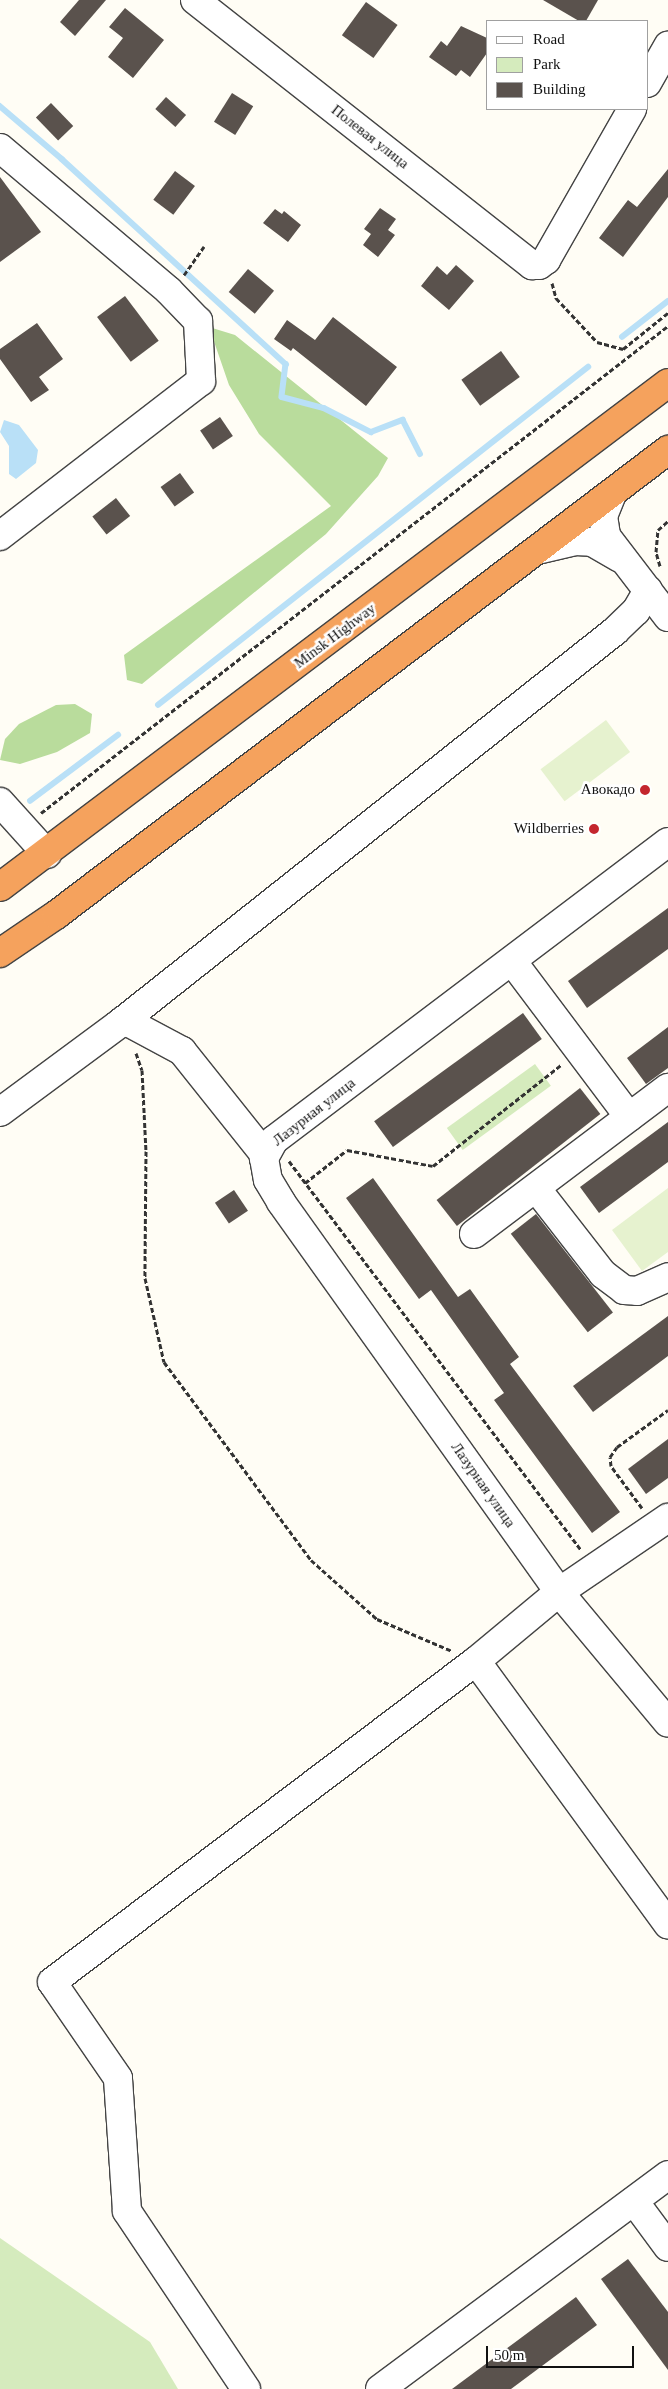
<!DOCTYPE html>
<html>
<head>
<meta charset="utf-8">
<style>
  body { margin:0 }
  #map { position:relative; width:668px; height:2389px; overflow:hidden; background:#fffdf5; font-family:Georgia,serif }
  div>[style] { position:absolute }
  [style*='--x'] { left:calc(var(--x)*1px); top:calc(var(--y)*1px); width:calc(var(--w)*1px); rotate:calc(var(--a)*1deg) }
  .green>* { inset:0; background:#d5ebbd; transform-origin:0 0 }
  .forest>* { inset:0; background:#b9dc9c }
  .pitch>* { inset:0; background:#e6f2cf; transform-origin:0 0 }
  .water>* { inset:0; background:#b9e0f7 }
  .stream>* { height:5.5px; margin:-2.75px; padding:0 2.75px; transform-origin:2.75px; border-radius:2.75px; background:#b9e0f7 }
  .building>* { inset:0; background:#5a524d; transform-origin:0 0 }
  .path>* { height:3px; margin-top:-1.5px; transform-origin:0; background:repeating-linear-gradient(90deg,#333 0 5px,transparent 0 7.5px) }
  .roads { filter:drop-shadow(1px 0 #444) drop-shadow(-1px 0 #444) drop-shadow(0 1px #444) drop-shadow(0 -1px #444) }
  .minor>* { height:28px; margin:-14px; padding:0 14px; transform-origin:14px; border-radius:14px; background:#fff }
  .highway>* { height:28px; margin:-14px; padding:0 14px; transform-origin:14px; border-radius:14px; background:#f5a25d }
  .dots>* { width:14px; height:14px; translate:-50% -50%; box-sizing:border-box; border:2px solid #fff; border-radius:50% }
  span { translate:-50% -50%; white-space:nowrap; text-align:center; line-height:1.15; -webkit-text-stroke:5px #fff; paint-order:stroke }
  .street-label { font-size:15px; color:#111 }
  .poi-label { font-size:15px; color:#111 }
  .right { translate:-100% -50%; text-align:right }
  .legend { position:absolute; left:486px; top:20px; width:162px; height:90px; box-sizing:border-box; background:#fff; border:1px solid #a0a0a0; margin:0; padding:6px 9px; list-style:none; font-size:15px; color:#111 }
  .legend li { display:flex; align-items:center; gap:10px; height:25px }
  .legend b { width:25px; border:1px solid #a0a0a0 }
  .scale { position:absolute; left:486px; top:2346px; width:148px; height:22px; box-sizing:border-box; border:2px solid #111; border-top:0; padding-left:6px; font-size:15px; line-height:18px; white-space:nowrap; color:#111; -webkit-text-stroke:4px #fff; paint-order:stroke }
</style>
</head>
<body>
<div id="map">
  <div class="green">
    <i style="left:535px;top:1064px;width:27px;height:109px;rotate:54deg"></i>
    <i style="clip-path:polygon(0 2238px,150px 2342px,178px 2389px,0 2389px)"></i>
  </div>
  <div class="forest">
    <i style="clip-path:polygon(209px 327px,235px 335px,388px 458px,378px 476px,326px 534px,142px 684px,127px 680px,124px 655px,331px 506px,259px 434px,229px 385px)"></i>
    <i style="clip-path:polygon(75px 704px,92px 714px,90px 733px,57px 752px,20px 764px,0 760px,5px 739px,19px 724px,56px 705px)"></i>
  </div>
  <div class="pitch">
    <i style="left:606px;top:720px;width:40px;height:82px;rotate:53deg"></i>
    <i style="clip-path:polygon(668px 1188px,668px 1252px,642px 1271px,612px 1230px)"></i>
  </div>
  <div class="water">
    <i style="clip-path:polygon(4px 420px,19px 425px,38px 450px,36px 463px,16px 479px,9px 474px,9px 446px,0 432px)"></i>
  </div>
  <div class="stream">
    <i style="--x:0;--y:106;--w:82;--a:40.5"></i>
    <i style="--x:62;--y:159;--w:304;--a:42.5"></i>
    <i style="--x:286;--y:364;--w:33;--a:97"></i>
    <i style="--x:282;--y:397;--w:43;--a:14.7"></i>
    <i style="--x:324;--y:408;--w:53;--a:27.1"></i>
    <i style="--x:371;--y:432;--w:34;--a:-21"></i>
    <i style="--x:403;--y:420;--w:38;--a:63"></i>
    <i style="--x:622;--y:337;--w:58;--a:-38"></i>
    <i style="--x:158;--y:705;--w:547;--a:-38.17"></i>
    <i style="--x:30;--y:801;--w:110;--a:-36.9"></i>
  </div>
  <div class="building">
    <i style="clip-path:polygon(79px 0,106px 0,75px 36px,60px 22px)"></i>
    <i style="clip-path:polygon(543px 0,598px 0,586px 21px,579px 21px)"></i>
    <i style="left:366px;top:2px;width:39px;height:41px;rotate:36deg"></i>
    <i style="clip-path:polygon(125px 8px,164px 40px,133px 78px,108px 57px,123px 38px,109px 27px)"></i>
    <i style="clip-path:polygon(461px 26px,487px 38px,487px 53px,470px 77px,461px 70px,456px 76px,429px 57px,441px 41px,447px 46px)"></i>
    <i style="left:232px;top:93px;width:25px;height:34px;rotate:32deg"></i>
    <i style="left:166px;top:97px;width:27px;height:16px;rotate:42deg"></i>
    <i style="left:51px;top:103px;width:32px;height:21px;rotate:46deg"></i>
    <i style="clip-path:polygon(668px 169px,668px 197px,623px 257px,599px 238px,628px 200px,637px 207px)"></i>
    <i style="left:175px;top:171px;width:25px;height:36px;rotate:37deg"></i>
    <i style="clip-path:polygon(0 177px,41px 232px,0 262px)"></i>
    <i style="clip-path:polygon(380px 208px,396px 219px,388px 230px,395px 235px,378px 257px,363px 245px,371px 234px,364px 229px)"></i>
    <i style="clip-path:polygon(275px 209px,282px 214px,284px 211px,301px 225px,288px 242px,263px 223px)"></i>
    <i style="clip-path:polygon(456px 265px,474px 281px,449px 310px,421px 286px,437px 266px,447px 275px)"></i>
    <i style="left:248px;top:269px;width:34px;height:30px;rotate:40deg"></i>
    <i style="left:125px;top:296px;width:56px;height:35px;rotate:53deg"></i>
    <i style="clip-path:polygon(333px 317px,397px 367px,366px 406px,293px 348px,291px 351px,274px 339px,287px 320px,315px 340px)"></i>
    <i style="clip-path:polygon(37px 323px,63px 359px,39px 377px,49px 390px,31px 402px,0 359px,0 349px)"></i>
    <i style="left:501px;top:351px;width:32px;height:49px;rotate:54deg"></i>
    <i style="left:220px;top:417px;width:23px;height:24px;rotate:56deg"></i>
    <i style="left:180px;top:473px;width:24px;height:24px;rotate:54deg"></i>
    <i style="left:116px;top:498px;width:23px;height:30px;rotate:52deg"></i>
    <i style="clip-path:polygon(668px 908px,668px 949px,587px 1008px,568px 981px)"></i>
    <i style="left:523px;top:1013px;width:32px;height:184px;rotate:54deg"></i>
    <i style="clip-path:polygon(668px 1027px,668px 1068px,646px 1084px,627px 1058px)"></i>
    <i style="left:580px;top:1088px;width:33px;height:182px;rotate:52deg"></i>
    <i style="clip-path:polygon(668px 1122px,668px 1162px,599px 1213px,580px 1187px)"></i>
    <i style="clip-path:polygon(373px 1178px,458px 1297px,470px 1289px,519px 1357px,510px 1364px,620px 1512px,592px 1533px,494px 1400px,504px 1393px,431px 1290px,419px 1299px,346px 1198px)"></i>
    <i style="left:234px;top:1190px;width:25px;height:23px;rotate:56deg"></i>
    <i style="left:536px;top:1214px;width:125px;height:32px;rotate:52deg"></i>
    <i style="clip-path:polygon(668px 1316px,668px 1356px,593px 1412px,573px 1386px)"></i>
    <i style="clip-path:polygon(668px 1439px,668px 1478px,646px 1494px,628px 1469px)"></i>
    <i style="clip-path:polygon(628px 2259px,668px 2312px,668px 2370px,601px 2279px)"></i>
    <i style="clip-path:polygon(576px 2297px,597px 2325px,511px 2389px,452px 2389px)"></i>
  </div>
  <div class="path">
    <i style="--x:184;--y:275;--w:35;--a:-55"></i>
    <i style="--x:552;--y:283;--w:16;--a:75"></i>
    <i style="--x:556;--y:298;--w:60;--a:47"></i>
    <i style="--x:597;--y:342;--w:27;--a:15"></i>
    <i style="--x:623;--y:349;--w:58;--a:-38.7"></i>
    <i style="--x:660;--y:566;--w:15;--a:-106"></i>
    <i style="--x:656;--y:552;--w:22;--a:-85"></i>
    <i style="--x:658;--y:530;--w:13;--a:-42"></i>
    <i style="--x:41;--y:813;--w:794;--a:-37.84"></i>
    <i style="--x:136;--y:1053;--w:18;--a:71"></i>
    <i style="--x:142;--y:1070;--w:81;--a:87.2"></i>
    <i style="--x:146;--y:1151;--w:127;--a:90.5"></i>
    <i style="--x:145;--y:1278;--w:86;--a:77.3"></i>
    <i style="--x:164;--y:1362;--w:247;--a:53.4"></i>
    <i style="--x:311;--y:1560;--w:89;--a:41.8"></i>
    <i style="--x:377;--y:1619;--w:82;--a:23.1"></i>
    <i style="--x:289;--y:1161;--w:486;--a:53.1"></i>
    <i style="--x:305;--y:1183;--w:53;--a:-38.2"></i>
    <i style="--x:347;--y:1150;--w:87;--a:10.5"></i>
    <i style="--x:433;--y:1166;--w:164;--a:-38.3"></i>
    <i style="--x:642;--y:1508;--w:52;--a:-126.4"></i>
    <i style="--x:611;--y:1466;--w:9;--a:-96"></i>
    <i style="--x:610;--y:1457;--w:12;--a:-55"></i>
    <i style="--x:617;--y:1447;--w:63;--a:-36"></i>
  </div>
  <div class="roads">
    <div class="minor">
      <i style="--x:195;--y:0;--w:429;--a:38.2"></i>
      <i style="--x:532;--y:265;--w:7;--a:0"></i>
      <i style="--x:539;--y:265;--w:9;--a:-36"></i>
      <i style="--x:546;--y:260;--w:174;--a:-60.3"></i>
      <i style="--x:647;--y:83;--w:43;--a:-60.4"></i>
      <i style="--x:0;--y:148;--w:221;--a:40.2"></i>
      <i style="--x:169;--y:291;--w:42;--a:46"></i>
      <i style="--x:198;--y:321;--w:60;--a:87.1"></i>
      <i style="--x:201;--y:381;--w:254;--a:142.4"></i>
      <i style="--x:612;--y:494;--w:24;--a:112"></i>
      <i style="--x:603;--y:516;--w:20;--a:81"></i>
      <i style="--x:606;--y:536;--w:102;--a:52.6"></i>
      <i style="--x:541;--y:549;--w:35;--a:-13"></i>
      <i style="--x:575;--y:541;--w:17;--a:3"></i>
      <i style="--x:592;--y:542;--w:32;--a:30"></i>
      <i style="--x:0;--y:802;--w:70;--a:47.9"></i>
      <i style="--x:668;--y:842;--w:494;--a:142.9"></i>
      <i style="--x:274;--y:1140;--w:21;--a:119"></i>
      <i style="--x:264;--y:1158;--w:22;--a:80"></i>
      <i style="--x:268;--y:1180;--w:26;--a:59"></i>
      <i style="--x:281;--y:1202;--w:479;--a:54.5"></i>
      <i style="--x:559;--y:1592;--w:170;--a:50.2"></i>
      <i style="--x:512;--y:961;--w:195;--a:53.1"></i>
      <i style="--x:124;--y:1020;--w:66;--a:28.1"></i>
      <i style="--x:182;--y:1051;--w:133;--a:51.4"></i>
      <i style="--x:0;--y:1112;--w:148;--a:-36.5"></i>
      <i style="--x:119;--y:1024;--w:633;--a:-38.39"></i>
      <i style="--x:615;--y:631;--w:29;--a:-44"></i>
      <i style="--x:636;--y:611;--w:24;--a:-60"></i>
      <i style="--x:536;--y:1188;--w:109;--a:52.1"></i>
      <i style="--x:603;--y:1274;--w:26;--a:37"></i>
      <i style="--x:624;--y:1290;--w:13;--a:4"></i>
      <i style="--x:637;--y:1291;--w:34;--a:-24"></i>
      <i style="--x:474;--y:1234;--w:243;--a:-37"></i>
      <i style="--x:476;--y:1661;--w:326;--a:53.9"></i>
      <i style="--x:634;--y:2201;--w:57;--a:53.5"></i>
      <i style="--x:246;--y:2389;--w:214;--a:-123.8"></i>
      <i style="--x:127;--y:2211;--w:133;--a:-93.9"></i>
      <i style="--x:118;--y:2078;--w:116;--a:-124.5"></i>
      <i style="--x:52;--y:1982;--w:532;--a:-37.13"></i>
      <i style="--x:476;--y:1661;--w:108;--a:-39.7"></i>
      <i style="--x:559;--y:1592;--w:132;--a:-34.2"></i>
      <i style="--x:380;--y:2389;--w:359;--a:-36.6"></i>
    </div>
    <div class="highway">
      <i style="--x:0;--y:887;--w:837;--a:-37.03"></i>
      <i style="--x:0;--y:953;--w:68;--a:-34.2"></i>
      <i style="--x:56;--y:915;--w:769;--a:-37.23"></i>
    </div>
  </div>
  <div class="dots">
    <i style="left:645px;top:790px;background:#c4262e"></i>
    <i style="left:594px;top:829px;background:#c4262e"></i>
  </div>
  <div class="street-label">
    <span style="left:370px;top:137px;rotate:38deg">Полевая улица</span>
    <span style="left:335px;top:636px;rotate:-37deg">Minsk Highway</span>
    <span style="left:314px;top:1112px;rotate:-38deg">Лазурная улица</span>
    <span style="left:483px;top:1485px;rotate:55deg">Лазурная улица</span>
  </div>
  <div class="poi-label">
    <span class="right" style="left:635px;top:790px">Авокадо</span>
    <span class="right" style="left:584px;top:829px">Wildberries</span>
  </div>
  <ul class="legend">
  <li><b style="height:6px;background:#fff"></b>Road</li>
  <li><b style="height:14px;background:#d5ebbd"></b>Park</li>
  <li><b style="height:14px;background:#5a524d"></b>Building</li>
  </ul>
  <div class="scale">50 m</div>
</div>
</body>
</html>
